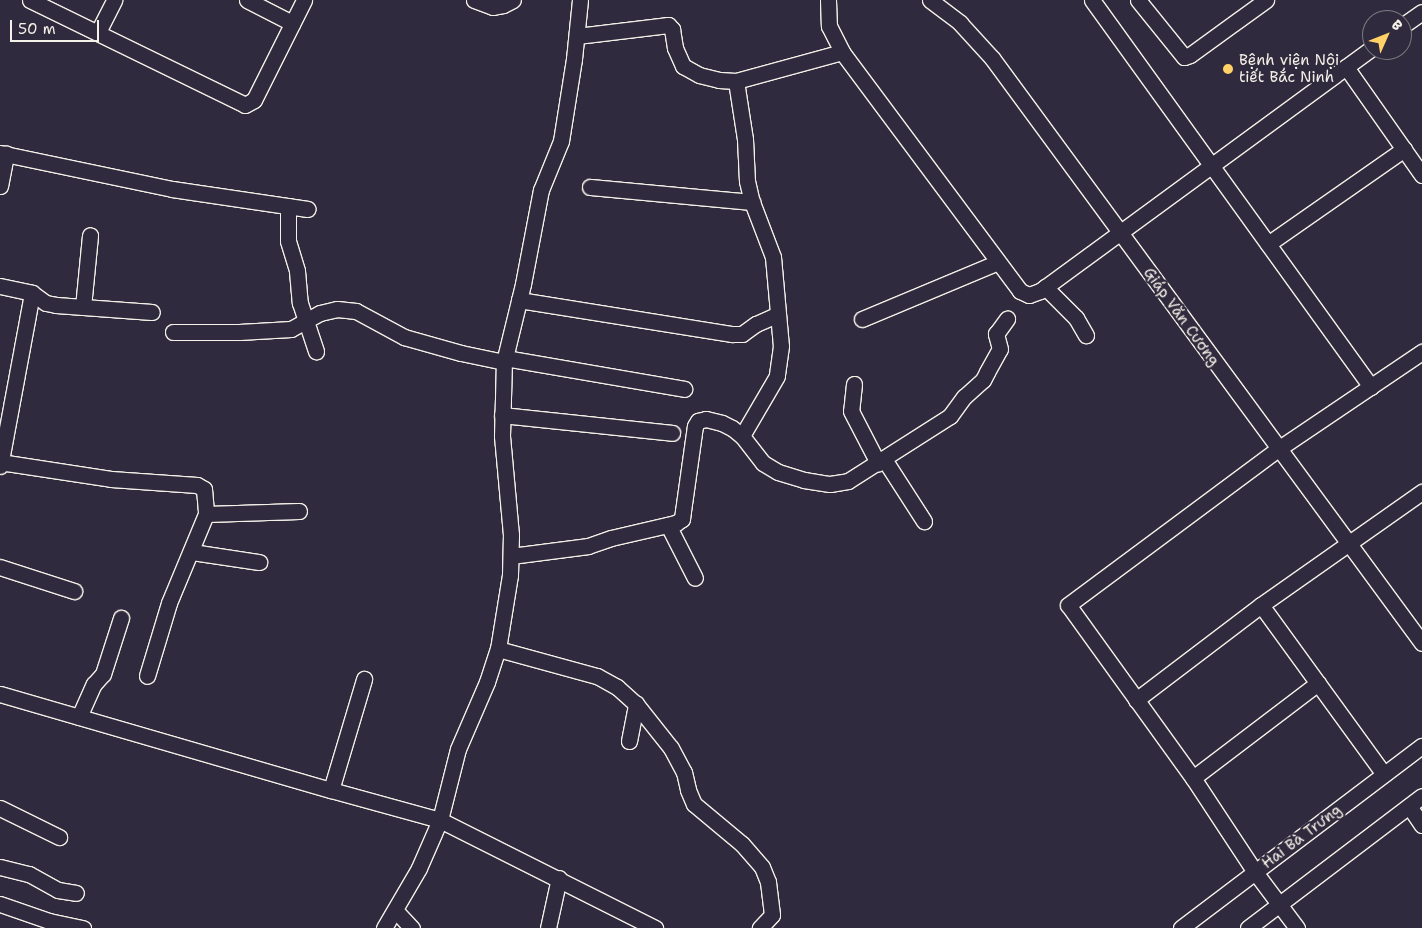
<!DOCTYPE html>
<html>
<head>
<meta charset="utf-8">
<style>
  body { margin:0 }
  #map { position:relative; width:1422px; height:928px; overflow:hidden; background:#2f2a3d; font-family:"Shantell Sans",sans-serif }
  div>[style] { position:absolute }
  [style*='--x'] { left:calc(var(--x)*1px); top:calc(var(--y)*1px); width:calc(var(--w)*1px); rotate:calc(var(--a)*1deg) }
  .roads { filter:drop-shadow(1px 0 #f4f1e8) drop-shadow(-1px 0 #f4f1e8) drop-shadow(0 1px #f4f1e8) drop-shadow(0 -1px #f4f1e8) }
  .minor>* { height:15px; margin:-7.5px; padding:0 7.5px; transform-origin:7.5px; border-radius:7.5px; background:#2f2a3d }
  .dots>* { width:14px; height:14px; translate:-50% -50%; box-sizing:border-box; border:2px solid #2f2a3d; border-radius:50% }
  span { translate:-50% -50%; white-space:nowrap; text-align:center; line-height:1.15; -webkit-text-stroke:4.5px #2f2a3d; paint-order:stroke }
  .poi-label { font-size:15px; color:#f4f1e8 }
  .left { translate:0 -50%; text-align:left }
  .street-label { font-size:15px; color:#f4f1e8 }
  .north { position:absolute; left:1362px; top:10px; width:50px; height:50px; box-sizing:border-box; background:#2f2a3d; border:1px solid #7e7a81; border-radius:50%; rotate:46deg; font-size:14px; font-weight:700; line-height:20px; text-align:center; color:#f4f1e8 }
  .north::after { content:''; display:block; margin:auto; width:18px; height:22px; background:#ffd166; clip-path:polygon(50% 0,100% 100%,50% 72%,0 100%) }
  .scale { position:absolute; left:10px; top:20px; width:89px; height:22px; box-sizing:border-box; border:2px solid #f4f1e8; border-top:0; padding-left:6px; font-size:15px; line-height:18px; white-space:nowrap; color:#f4f1e8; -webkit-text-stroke:4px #2f2a3d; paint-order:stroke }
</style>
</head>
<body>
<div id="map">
  <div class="roads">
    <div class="minor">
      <i style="--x:30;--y:0;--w:239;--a:26"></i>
      <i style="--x:245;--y:105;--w:10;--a:-29"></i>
      <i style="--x:254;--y:100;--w:112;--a:-63.4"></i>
      <i style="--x:247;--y:0;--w:51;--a:27.1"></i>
      <i style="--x:474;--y:0;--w:20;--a:20"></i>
      <i style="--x:493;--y:7;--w:10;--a:-11"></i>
      <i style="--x:503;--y:5;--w:11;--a:-27"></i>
      <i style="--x:828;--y:0;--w:26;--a:88"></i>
      <i style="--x:829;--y:26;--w:29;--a:63"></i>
      <i style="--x:842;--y:52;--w:298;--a:53.3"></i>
      <i style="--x:1020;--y:291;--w:10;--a:24"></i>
      <i style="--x:1029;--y:295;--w:12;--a:-20"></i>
      <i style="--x:1040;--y:291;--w:411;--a:-36.2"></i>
      <i style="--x:930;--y:0;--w:38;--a:37"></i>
      <i style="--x:960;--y:23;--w:47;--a:47.6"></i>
      <i style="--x:992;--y:58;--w:726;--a:53.68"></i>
      <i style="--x:1092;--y:0;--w:477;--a:54.2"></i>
      <i style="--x:1138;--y:0;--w:73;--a:51.1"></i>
      <i style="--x:1184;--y:57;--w:6;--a:-18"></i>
      <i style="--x:1190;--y:55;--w:94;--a:-35.9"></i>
      <i style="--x:1402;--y:26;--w:24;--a:-35"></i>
      <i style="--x:98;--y:32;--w:36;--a:-63"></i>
      <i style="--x:577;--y:36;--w:92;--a:-6.9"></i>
      <i style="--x:668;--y:25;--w:6;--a:45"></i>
      <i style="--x:672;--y:29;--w:19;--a:81"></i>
      <i style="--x:675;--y:48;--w:20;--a:66"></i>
      <i style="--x:683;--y:66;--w:18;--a:29"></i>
      <i style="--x:699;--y:75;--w:21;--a:14"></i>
      <i style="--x:719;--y:80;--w:17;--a:3"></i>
      <i style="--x:736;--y:81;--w:110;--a:-15.3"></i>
      <i style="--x:1346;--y:67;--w:132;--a:54.9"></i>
      <i style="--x:736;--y:81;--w:59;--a:81.2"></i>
      <i style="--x:745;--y:139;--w:42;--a:87.3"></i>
      <i style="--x:747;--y:181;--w:22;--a:77"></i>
      <i style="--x:752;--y:202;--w:59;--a:69.1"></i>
      <i style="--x:773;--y:257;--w:89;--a:84.9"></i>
      <i style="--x:781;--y:346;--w:30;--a:98"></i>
      <i style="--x:777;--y:376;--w:69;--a:120.3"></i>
      <i style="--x:0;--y:153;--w:176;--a:11.8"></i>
      <i style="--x:172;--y:189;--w:137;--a:8.4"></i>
      <i style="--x:0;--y:186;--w:33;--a:-79"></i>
      <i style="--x:590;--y:187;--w:163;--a:5.3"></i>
      <i style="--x:288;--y:206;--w:35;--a:90"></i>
      <i style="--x:288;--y:241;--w:31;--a:73"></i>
      <i style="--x:297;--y:271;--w:32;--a:85"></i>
      <i style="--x:300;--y:303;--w:51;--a:71.6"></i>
      <i style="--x:1268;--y:244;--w:166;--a:-34.9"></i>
      <i style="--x:0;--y:286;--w:33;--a:12"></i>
      <i style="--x:32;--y:293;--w:17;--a:36"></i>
      <i style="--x:46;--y:303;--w:10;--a:11"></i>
      <i style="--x:56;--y:305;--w:96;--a:4.2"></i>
      <i style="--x:1045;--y:287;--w:44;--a:45"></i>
      <i style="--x:1076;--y:318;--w:20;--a:60"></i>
      <i style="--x:519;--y:300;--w:216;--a:9.1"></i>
      <i style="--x:732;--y:334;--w:10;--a:0"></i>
      <i style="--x:742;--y:334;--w:17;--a:-36"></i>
      <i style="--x:756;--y:324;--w:22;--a:-24"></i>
      <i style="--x:83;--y:307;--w:72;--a:-84.4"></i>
      <i style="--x:862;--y:319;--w:147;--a:-22.7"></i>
      <i style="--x:173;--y:332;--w:66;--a:0"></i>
      <i style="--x:239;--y:332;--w:52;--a:-3.3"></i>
      <i style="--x:291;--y:329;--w:33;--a:-29"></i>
      <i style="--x:320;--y:313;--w:17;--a:-13"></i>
      <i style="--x:337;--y:309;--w:19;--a:6"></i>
      <i style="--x:356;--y:311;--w:55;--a:28.4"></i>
      <i style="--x:404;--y:337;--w:59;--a:15.7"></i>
      <i style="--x:461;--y:353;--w:44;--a:11.8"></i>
      <i style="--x:505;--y:358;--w:182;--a:9.8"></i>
      <i style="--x:854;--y:384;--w:27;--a:96"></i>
      <i style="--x:851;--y:411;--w:59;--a:62.6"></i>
      <i style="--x:502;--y:415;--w:171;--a:6"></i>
      <i style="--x:884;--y:459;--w:74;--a:57.2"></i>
      <i style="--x:0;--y:462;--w:112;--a:8.7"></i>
      <i style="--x:111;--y:479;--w:86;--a:4"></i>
      <i style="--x:197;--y:485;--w:8;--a:30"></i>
      <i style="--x:204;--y:489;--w:25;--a:85"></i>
      <i style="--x:206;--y:514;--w:96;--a:112.6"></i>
      <i style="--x:169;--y:603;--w:76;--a:106.8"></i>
      <i style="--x:0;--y:466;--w:176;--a:-79.5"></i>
      <i style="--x:206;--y:514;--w:93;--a:-1.8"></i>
      <i style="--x:668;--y:525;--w:59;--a:63"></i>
      <i style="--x:192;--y:552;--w:68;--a:8.5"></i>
      <i style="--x:511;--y:556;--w:78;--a:-7.4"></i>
      <i style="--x:588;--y:546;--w:24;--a:-19"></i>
      <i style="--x:611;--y:538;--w:67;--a:-13"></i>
      <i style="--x:676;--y:523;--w:7;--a:-34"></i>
      <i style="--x:682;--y:519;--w:8;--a:-83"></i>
      <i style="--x:683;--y:511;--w:86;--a:-82"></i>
      <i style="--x:695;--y:426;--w:6;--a:-59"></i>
      <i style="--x:698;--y:421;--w:8;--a:-14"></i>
      <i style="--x:706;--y:419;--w:16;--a:14"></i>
      <i style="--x:722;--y:423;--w:11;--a:27"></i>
      <i style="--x:732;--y:428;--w:13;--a:39"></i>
      <i style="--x:742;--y:436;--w:34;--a:52"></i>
      <i style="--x:763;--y:463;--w:17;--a:31"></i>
      <i style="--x:778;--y:472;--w:27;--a:17"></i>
      <i style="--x:804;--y:480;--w:26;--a:9"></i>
      <i style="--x:830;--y:484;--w:18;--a:-9"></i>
      <i style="--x:848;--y:481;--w:121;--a:-32.5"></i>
      <i style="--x:950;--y:416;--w:24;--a:-54"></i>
      <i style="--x:964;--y:397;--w:25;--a:-42"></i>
      <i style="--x:983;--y:380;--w:9;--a:-63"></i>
      <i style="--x:987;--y:372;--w:26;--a:-61"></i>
      <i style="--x:1000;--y:349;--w:16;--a:-105"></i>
      <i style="--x:996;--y:334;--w:19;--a:-54"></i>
      <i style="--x:0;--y:567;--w:78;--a:18"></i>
      <i style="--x:1261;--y:605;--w:209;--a:54"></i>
      <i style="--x:498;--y:649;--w:103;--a:15.3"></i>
      <i style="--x:597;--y:676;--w:23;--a:29"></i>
      <i style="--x:617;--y:687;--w:25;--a:42"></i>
      <i style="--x:636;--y:704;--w:56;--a:51.5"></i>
      <i style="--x:671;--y:748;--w:27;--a:62"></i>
      <i style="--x:684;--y:772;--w:18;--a:77"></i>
      <i style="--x:688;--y:790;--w:15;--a:67"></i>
      <i style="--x:694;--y:804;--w:62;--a:39.8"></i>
      <i style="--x:742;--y:844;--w:30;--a:49"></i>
      <i style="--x:762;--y:867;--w:16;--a:68"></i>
      <i style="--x:768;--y:882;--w:33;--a:83"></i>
      <i style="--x:772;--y:915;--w:18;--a:133"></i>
      <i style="--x:0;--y:694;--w:345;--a:16.2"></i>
      <i style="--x:331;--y:790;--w:113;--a:15.4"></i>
      <i style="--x:440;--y:820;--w:241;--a:26.7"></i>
      <i style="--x:1136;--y:700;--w:157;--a:-37.2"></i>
      <i style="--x:1261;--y:605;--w:197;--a:-35.1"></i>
      <i style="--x:79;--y:717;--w:36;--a:-66"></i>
      <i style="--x:94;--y:684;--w:13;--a:-48"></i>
      <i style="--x:103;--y:674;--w:59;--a:-72.2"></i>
      <i style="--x:629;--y:741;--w:38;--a:-79"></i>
      <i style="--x:1193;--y:778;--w:157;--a:-37.2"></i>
      <i style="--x:331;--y:790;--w:116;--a:-73.4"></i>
      <i style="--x:1409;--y:806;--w:23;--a:56"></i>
      <i style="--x:0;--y:808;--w:66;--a:26.2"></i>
      <i style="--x:0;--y:867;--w:30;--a:14"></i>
      <i style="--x:29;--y:874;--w:33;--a:29"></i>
      <i style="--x:58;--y:890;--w:18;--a:9"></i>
      <i style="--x:0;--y:904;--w:52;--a:19.1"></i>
      <i style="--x:49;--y:921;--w:35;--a:12"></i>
      <i style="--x:395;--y:910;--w:25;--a:47"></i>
      <i style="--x:384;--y:928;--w:69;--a:-59.7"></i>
      <i style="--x:419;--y:868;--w:52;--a:-66.4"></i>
      <i style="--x:440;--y:820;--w:73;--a:-75.8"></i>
      <i style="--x:458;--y:749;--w:73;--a:-66.6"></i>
      <i style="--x:487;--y:682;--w:35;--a:-72"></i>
      <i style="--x:498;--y:649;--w:75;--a:-80.8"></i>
      <i style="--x:510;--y:575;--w:40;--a:-88.6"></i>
      <i style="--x:511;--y:535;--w:99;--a:-95.2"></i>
      <i style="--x:502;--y:436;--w:74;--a:-88.5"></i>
      <i style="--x:504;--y:362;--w:80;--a:-76.3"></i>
      <i style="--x:523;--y:284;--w:96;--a:-79.2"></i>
      <i style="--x:541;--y:190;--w:53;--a:-67.8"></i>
      <i style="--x:561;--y:141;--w:83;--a:-81"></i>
      <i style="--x:574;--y:59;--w:59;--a:-84.2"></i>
      <i style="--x:548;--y:928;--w:51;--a:-77.6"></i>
      <i style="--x:1181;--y:928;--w:302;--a:-37.1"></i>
      <i style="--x:1248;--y:928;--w:218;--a:-37.2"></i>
      <i style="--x:1297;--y:928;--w:70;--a:-126.9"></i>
      <i style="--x:1255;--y:872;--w:113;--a:-123.4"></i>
      <i style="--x:1193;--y:778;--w:213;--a:-125.8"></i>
      <i style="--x:1068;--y:605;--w:262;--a:-36.6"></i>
      <i style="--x:1278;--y:449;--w:174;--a:-34"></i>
    </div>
  </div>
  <div class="dots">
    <i style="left:1228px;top:69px;background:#ffd166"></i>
  </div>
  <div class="poi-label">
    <span class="left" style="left:1239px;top:69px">Bệnh viện Nội<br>tiết Bắc Ninh</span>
  </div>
  <div class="street-label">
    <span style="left:1181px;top:317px;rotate:54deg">Giáp Văn Cương</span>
    <span style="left:1302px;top:837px;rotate:-37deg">Hai Bà Trưng</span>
  </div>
  <div class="north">B</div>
  <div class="scale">50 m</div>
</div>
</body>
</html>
